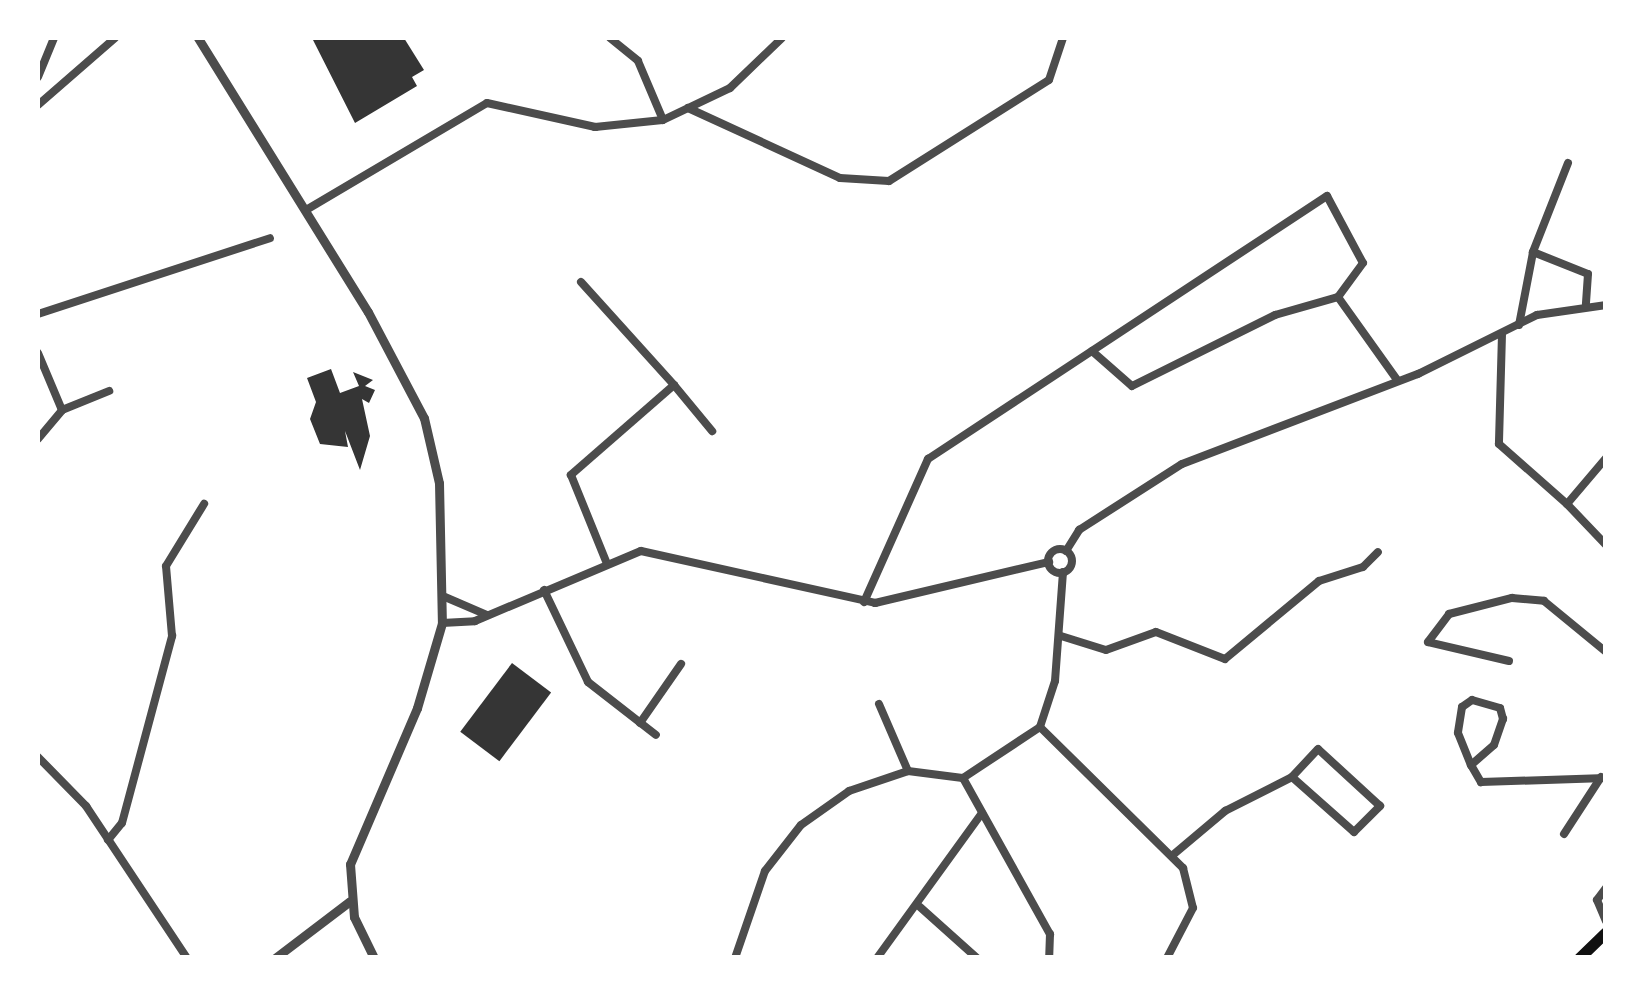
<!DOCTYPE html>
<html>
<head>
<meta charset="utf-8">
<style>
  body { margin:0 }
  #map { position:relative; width:1643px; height:995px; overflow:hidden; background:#fff; font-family:Quicksand,sans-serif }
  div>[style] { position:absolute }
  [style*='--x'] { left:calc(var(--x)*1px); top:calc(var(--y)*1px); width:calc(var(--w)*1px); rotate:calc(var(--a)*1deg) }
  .building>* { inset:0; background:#353535; transform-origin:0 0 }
  .minor>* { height:8px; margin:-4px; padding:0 4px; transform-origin:4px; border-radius:4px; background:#4c4c4c }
  .minor>.ring { margin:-4px; padding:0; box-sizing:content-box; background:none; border:8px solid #4c4c4c; border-radius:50% }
  .tertiary>* { height:9px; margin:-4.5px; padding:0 4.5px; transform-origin:4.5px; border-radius:4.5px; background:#4c4c4c }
  .primary>* { height:11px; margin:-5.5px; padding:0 5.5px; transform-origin:5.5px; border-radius:5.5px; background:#111 }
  span { translate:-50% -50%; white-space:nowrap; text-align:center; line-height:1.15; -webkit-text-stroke:10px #fff; paint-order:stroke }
  .frame { position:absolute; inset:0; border:40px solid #fff; pointer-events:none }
</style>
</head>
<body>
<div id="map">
  <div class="building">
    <i style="clip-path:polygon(312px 38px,404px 38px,424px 70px,412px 77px,417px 86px,355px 123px)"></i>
    <i style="clip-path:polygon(331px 369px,340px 393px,359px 386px,353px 372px,373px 380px,365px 386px,375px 390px,369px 403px,362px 399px,370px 436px,360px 470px,345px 431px,348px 447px,320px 444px,310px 419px,316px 402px,307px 378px)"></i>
    <i style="left:512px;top:663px;width:49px;height:86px;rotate:37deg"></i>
  </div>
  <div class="minor">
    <i style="--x:610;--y:38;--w:36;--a:39"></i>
    <i style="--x:638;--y:61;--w:64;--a:67"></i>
    <i style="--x:38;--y:77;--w:42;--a:-67.7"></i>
    <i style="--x:38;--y:105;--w:102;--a:-41"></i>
    <i style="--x:688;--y:108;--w:167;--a:24.7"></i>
    <i style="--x:840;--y:178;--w:49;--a:3.5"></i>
    <i style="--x:889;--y:181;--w:189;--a:-32.3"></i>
    <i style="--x:1049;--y:80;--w:44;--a:-71.6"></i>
    <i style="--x:1568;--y:163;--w:96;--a:111.5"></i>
    <i style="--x:1533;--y:252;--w:59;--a:21.8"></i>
    <i style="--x:1588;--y:274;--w:30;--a:94"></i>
    <i style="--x:306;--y:210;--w:210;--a:-30.6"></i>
    <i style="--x:487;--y:103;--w:111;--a:12.5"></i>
    <i style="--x:595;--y:127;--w:68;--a:-5.9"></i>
    <i style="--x:663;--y:120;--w:74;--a:-25.5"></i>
    <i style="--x:730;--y:88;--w:72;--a:-43.9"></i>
    <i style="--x:581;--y:282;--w:139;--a:47.9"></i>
    <i style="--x:674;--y:385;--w:137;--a:138.9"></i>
    <i style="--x:571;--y:475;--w:93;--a:67.9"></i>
    <i style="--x:38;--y:314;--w:244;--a:-18.1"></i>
    <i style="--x:1519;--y:325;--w:74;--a:-79.1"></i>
    <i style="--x:1502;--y:334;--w:110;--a:91.6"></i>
    <i style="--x:1499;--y:444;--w:91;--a:41.4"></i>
    <i style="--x:1567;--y:504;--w:60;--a:-49.7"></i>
    <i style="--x:1092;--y:351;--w:53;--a:41.2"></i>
    <i style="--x:1132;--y:386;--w:160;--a:-26.4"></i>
    <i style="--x:1275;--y:315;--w:66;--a:-15.9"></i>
    <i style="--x:1338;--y:297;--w:103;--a:54.5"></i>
    <i style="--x:38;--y:353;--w:62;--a:67.2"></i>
    <i style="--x:674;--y:385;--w:60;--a:50.4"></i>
    <i style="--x:38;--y:439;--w:38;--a:-50"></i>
    <i style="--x:62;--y:410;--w:51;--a:-22"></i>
    <i style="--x:1567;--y:504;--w:57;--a:46.4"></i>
    <i class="ring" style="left:1048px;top:549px;width:16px;height:16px"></i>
    <i style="--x:1066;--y:551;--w:25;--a:-58"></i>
    <i style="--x:1079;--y:530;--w:122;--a:-32.7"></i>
    <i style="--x:1182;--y:464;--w:253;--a:-20.9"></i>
    <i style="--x:1418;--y:374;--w:133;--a:-26.4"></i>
    <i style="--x:1537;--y:315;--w:70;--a:-8.2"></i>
    <i style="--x:1063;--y:572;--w:109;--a:94.2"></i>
    <i style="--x:1055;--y:681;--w:48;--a:108.1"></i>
    <i style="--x:1040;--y:727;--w:201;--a:44.6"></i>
    <i style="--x:1183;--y:868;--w:41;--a:76"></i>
    <i style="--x:1193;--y:908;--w:56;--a:117.5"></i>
    <i style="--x:544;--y:590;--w:102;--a:64.4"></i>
    <i style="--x:588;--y:682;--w:86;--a:37.9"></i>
    <i style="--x:445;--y:597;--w:46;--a:23.2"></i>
    <i style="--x:864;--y:602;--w:157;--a:-65.9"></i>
    <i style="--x:928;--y:459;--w:478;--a:-33.4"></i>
    <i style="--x:1327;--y:196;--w:76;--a:61.8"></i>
    <i style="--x:1363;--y:263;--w:42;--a:126.3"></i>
    <i style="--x:442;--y:623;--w:33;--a:-3"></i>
    <i style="--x:475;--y:621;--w:180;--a:-22.9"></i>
    <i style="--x:641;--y:551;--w:240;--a:12.5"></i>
    <i style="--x:875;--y:603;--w:179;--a:-13.3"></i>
    <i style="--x:1061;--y:636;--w:47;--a:17.3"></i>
    <i style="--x:1106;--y:650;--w:53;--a:-19.8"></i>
    <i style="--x:1156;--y:632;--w:74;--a:21.4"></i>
    <i style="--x:1225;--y:659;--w:122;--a:-39.7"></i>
    <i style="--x:1319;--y:581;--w:46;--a:-17.7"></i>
    <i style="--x:1363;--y:567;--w:21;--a:-45"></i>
    <i style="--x:1509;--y:661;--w:83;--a:-166.8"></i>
    <i style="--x:1428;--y:642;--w:35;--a:-53"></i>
    <i style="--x:1449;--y:614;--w:65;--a:-14.3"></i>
    <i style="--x:1512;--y:598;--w:32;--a:5"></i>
    <i style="--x:1544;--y:601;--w:80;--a:39.4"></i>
    <i style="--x:879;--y:704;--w:73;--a:66.6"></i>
    <i style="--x:640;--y:723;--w:72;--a:-55.2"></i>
    <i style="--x:38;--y:757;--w:69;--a:45.6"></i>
    <i style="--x:86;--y:806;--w:182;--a:56.4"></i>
    <i style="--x:1471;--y:765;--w:30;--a:-41"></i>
    <i style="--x:1494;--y:745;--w:28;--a:-71"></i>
    <i style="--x:1503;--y:719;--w:11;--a:-105"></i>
    <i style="--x:1500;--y:708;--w:29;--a:-164"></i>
    <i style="--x:1472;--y:700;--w:12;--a:145"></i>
    <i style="--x:1462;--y:707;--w:26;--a:99"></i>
    <i style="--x:1458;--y:733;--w:35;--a:68"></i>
    <i style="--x:1471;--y:765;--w:20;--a:60"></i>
    <i style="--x:1481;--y:782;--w:125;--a:-1.8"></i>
    <i style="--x:963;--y:778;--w:179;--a:60.9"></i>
    <i style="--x:1050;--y:934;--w:24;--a:92"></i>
    <i style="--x:963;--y:778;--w:92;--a:-33.5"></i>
    <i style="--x:1564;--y:834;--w:68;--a:-57"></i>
    <i style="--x:108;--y:840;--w:22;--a:-51"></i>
    <i style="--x:122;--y:823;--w:194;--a:-75"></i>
    <i style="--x:172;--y:636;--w:70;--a:-94.9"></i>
    <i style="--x:166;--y:566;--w:73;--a:-58.5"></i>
    <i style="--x:1174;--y:854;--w:67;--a:-40.1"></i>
    <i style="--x:1225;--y:811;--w:75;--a:-26.9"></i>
    <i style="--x:1292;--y:777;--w:83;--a:41.6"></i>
    <i style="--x:1354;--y:832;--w:37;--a:-45"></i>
    <i style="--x:1380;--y:806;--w:84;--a:-137.4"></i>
    <i style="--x:1318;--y:749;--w:38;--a:133"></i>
    <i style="--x:1606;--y:888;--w:15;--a:127"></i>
    <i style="--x:1597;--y:900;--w:23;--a:67"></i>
    <i style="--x:920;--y:907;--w:76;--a:41.8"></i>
    <i style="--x:735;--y:958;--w:92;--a:-71"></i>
    <i style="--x:765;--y:871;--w:58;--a:-52"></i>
    <i style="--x:801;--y:825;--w:59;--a:-35.3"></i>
    <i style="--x:849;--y:791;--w:62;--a:-18.7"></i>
    <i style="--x:908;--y:771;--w:55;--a:7.3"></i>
    <i style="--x:877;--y:958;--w:179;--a:-54.1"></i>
  </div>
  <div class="tertiary">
    <i style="--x:198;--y:38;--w:322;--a:58.2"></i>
    <i style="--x:368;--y:312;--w:120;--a:62.2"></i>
    <i style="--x:424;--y:418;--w:67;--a:77"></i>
    <i style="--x:439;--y:483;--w:140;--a:88.8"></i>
    <i style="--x:442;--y:623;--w:89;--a:106.4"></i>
    <i style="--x:417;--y:708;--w:170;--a:113.2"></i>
    <i style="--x:350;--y:864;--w:53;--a:85.7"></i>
    <i style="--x:354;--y:917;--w:46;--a:64"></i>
    <i style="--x:275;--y:958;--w:94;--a:-37.2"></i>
  </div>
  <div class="primary">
    <i style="--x:1579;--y:958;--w:37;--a:-44"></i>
  </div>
  <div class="frame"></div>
</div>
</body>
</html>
